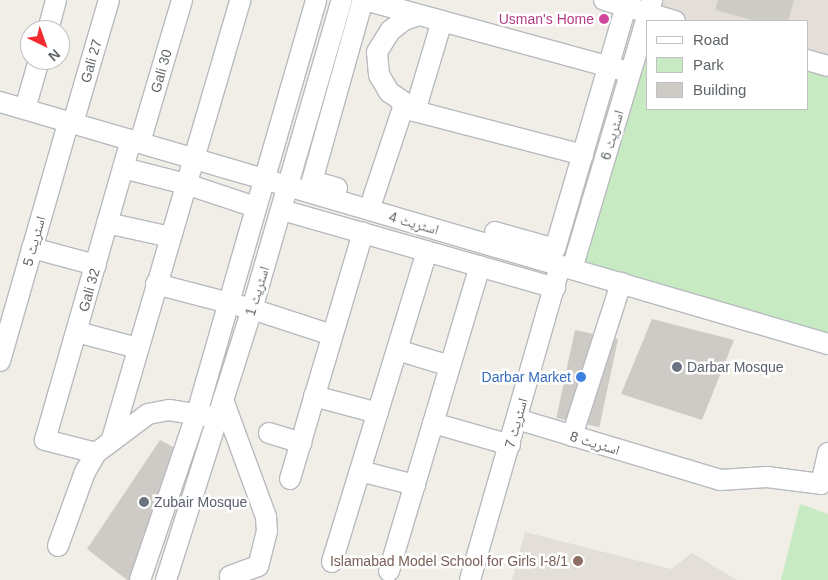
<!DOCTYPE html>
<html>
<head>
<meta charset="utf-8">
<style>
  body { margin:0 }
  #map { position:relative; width:828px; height:580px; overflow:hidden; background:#f1eee7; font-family:Helvetica,"Noto Naskh Arabic",sans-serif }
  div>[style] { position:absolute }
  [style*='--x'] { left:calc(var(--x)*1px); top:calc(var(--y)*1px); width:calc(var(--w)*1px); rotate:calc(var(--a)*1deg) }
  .education>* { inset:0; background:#e3dfd8 }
  .green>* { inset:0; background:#c7eac3 }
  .building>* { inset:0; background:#cecbc6; transform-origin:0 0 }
  .roads { filter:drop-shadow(1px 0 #b7babe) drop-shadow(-1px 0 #b7babe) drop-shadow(0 1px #b7babe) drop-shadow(0 -1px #b7babe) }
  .minor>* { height:20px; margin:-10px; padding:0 10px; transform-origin:10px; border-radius:10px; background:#fff }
  .dots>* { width:14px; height:14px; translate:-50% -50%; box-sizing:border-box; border:2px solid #fff; border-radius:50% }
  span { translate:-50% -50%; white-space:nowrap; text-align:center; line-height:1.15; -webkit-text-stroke:5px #fff; paint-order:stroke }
  .hotel-label { font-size:14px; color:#b23c85 }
  .right { translate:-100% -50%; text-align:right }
  .street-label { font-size:14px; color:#5e6468 }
  .worship-label { font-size:14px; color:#5b616d }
  .left { translate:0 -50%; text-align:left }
  .shop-label { font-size:14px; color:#366cbe }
  .education-label { font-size:14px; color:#785e54 }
  .legend { position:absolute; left:646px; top:20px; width:162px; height:90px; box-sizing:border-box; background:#fff; border:1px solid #bfc1c3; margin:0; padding:6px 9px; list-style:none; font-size:15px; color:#5e6468 }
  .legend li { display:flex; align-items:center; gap:10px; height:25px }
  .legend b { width:25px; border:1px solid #bfc1c3 }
  .north { position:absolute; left:20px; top:20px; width:50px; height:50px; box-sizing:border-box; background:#fff; border:1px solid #bfc1c3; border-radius:50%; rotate:138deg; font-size:14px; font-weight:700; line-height:20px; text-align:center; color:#5e6468 }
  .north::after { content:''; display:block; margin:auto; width:18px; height:22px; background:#f32b31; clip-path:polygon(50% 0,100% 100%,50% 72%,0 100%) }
</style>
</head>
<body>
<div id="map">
  <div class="education">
    <i style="clip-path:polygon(652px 0,828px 0,828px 66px,807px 60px,807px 21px,675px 21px)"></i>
    <i style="clip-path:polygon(525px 532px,671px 569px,692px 553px,737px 580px,512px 580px)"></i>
  </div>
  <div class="green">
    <i style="clip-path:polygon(647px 41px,647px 109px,807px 109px,807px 61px,828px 67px,828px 344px,582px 268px)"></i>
    <i style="clip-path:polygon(800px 504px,828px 514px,828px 580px,781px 580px)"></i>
  </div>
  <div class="building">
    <i style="clip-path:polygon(718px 0,794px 0,788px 21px,756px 21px,715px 10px)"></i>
    <i style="clip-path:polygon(652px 319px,734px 340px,702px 420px,621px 394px)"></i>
    <i style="left:575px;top:330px;width:44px;height:90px;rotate:12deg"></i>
    <i style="clip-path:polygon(160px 440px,188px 455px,141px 580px,127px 580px,87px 549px)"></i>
  </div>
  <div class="roads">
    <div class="minor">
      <i style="--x:365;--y:0;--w:265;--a:15.3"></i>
      <i style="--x:604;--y:0;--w:74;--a:16.5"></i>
      <i style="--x:48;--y:30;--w:31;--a:-75"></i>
      <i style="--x:807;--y:60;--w:22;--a:16"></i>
      <i style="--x:0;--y:102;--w:863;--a:16.29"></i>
      <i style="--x:403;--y:108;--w:186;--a:14.6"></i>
      <i style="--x:25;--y:109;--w:51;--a:-74.1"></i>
      <i style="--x:415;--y:111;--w:94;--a:-73.3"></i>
      <i style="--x:73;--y:123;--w:128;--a:-73.7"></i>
      <i style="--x:140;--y:142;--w:148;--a:-73.5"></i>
      <i style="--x:123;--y:168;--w:65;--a:14.3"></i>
      <i style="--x:186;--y:184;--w:73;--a:18.4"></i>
      <i style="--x:337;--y:188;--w:26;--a:-164"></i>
      <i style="--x:312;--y:181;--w:188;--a:-74.3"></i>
      <i style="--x:373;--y:198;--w:95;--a:-71.6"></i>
      <i style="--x:403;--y:108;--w:7;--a:-98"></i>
      <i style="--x:402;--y:101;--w:16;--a:-145"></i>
      <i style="--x:389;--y:92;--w:20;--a:-120"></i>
      <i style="--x:379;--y:75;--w:23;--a:-95"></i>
      <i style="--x:377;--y:52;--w:25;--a:-58"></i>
      <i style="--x:390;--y:31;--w:18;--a:-38"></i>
      <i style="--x:404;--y:20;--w:16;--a:-18"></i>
      <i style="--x:282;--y:210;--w:284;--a:15.9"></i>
      <i style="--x:107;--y:223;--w:65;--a:12.5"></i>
      <i style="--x:495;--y:232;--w:62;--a:15.8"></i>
      <i style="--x:555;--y:249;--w:259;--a:-73.7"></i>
      <i style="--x:32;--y:248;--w:66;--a:14.9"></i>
      <i style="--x:572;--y:269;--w:281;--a:-73.4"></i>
      <i style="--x:156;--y:284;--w:99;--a:14.6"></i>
      <i style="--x:252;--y:309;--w:84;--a:18"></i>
      <i style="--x:77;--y:332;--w:62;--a:14.9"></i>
      <i style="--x:397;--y:350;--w:55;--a:16.8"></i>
      <i style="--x:0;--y:361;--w:250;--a:-74"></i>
      <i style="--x:314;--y:396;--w:66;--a:14.9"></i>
      <i style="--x:223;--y:400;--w:125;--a:69.8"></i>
      <i style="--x:266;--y:517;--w:14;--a:86"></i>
      <i style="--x:267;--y:531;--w:36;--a:104"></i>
      <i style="--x:258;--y:566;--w:30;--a:160"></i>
      <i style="--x:517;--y:419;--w:212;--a:16.7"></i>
      <i style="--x:720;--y:480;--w:47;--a:-3.7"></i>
      <i style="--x:767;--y:477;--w:54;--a:7.4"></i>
      <i style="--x:821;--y:484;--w:32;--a:-77"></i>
      <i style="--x:433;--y:423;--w:80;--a:15.9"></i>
      <i style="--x:269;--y:433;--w:34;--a:17"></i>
      <i style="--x:572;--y:436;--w:161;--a:-72.2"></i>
      <i style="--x:112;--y:439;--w:457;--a:-73.7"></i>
      <i style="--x:96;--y:453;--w:53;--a:-165.7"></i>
      <i style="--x:45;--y:440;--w:312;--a:-74"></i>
      <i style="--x:360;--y:471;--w:57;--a:14.3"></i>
      <i style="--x:290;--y:479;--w:257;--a:-73.5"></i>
      <i style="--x:58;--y:546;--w:79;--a:-70"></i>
      <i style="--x:85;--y:472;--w:22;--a:-60"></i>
      <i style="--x:96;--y:453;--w:65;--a:-36.9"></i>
      <i style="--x:148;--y:414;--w:21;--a:-11"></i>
      <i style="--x:169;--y:410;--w:39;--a:9"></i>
      <i style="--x:332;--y:562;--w:325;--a:-73"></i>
      <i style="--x:389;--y:571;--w:318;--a:-73.4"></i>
      <i style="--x:140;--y:580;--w:176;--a:-71.2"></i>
      <i style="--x:197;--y:413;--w:430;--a:-73.9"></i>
      <i style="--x:166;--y:580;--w:292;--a:-72.4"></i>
      <i style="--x:254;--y:302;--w:315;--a:-73.8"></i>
      <i style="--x:470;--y:580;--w:327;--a:-74"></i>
    </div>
  </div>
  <div class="dots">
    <i style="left:604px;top:19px;background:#d1479c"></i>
    <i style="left:677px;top:367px;background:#6b7280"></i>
    <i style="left:581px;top:377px;background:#3f7fe0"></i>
    <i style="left:144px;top:502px;background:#6b7280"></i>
    <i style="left:578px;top:561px;background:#8d6e63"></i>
  </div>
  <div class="hotel-label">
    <span class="right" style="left:594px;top:19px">Usman's Home</span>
  </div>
  <div class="street-label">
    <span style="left:91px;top:61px;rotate:-74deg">Gali 27</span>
    <span style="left:161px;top:71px;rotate:-74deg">Gali 30</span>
    <span style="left:612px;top:135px;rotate:-74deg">اسٹریٹ 6</span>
    <span style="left:414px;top:223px;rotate:16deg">اسٹریٹ 4</span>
    <span style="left:34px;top:241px;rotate:-74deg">اسٹریٹ 5</span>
    <span style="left:89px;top:290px;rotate:-74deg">Gali 32</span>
    <span style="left:257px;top:291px;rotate:-73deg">اسٹریٹ 1</span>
    <span style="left:516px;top:423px;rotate:-74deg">اسٹریٹ 7</span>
    <span style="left:595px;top:443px;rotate:17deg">اسٹریٹ 8</span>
  </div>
  <div class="worship-label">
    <span class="left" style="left:687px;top:367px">Darbar Mosque</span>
    <span class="left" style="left:154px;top:502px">Zubair Mosque</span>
  </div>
  <div class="shop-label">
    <span class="right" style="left:571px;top:377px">Darbar Market</span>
  </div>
  <div class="education-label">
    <span class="right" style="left:568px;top:561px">Islamabad Model School for Girls I-8/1</span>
  </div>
  <ul class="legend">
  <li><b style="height:6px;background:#fff"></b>Road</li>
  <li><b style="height:14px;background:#c7eac3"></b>Park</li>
  <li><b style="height:14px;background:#cecbc6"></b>Building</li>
  </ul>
  <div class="north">N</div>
</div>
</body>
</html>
